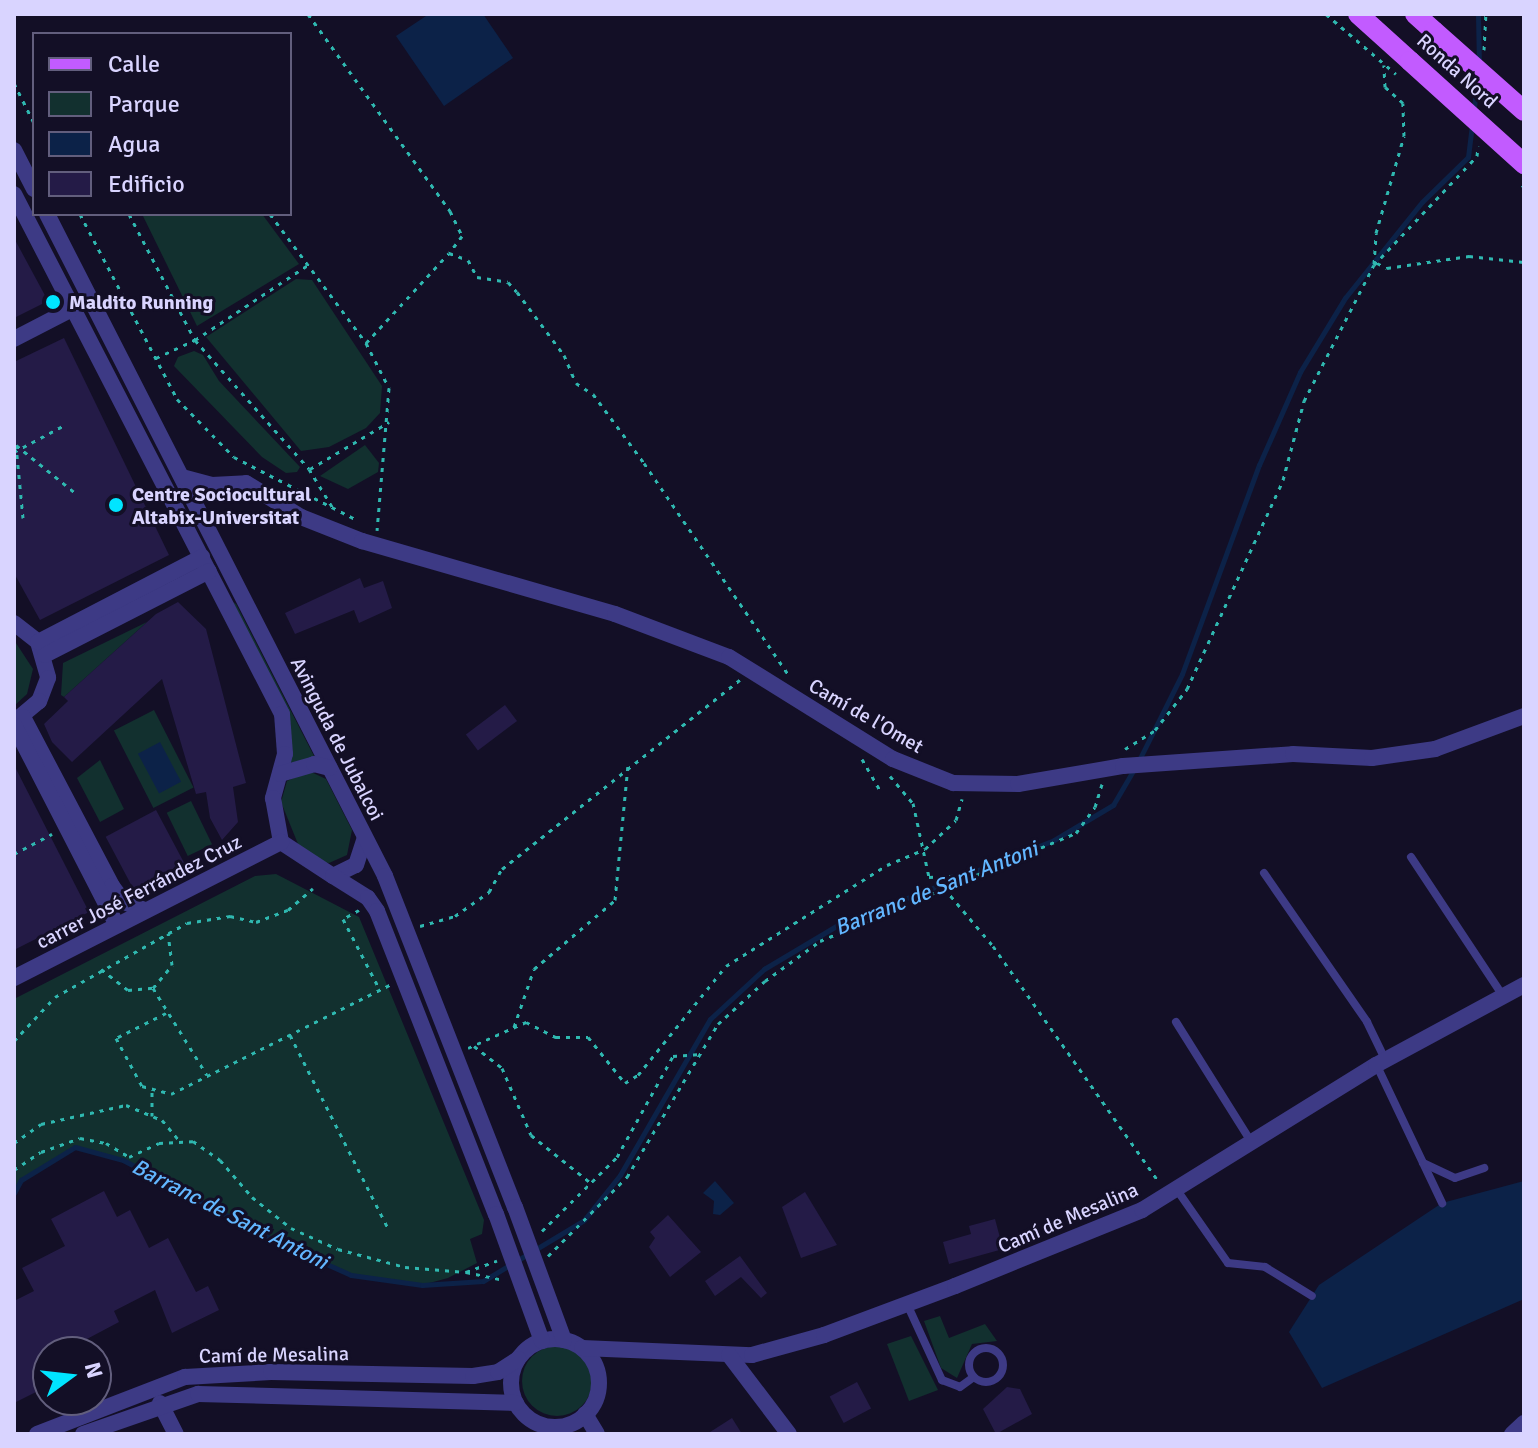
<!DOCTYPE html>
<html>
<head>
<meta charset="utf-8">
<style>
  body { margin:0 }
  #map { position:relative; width:1538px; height:1448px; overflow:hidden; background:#130f26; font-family:Signika,sans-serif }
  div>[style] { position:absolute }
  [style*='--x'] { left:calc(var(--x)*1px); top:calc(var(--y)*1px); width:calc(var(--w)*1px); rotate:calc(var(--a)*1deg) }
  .green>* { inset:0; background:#12302f; transform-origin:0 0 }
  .round { border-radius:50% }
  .water>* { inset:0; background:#0c2248; transform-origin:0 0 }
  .stream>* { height:5px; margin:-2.5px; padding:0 2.5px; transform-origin:2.5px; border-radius:2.5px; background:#0c2248 }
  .building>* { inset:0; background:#241b47; transform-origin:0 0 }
  .path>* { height:3px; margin-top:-1.5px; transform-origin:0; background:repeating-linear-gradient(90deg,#2fb8b0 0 4px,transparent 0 10px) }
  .lane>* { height:8px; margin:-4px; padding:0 4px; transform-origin:4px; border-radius:4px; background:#3d3a85 }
  .lane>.ring { margin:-4px; padding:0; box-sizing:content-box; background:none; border:8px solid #3d3a85; border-radius:50% }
  .street>* { height:16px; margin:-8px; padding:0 8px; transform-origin:8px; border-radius:8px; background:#3d3a85 }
  .street>.ring { margin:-8px; padding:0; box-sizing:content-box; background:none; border:16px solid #3d3a85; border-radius:50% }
  .primary>* { height:20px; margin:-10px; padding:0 10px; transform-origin:10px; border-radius:10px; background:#c25bff }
  .street-bridge>* { height:16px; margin:-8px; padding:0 8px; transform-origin:8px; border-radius:8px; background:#3d3a85 }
  .primary-bridge>* { height:20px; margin:-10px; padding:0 10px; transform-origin:10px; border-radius:10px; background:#c25bff }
  .dots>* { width:22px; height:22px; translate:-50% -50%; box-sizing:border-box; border:4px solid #130f26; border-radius:50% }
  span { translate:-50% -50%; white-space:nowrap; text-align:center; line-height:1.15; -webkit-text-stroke:6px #130f26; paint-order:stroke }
  .street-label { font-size:20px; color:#d9d4ff }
  .poi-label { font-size:20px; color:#d9d4ff; font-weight:700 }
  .left { translate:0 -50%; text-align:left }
  .water-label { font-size:22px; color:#62b6ff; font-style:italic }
  .frame { position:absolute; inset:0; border:16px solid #d9d4ff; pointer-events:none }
  .legend { position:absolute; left:32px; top:32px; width:260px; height:184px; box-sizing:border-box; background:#130f26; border:2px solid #625e7d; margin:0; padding:10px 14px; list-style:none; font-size:24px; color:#d9d4ff }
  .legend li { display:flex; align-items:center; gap:16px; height:40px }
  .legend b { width:40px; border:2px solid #625e7d }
  .north { position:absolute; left:32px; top:1336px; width:80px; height:80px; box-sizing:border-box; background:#130f26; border:2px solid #625e7d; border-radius:50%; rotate:75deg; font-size:22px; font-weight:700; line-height:32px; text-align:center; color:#d9d4ff }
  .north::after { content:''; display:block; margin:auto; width:28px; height:36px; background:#00e5ff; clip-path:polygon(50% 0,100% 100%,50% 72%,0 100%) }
</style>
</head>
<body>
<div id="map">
  <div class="green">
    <i style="clip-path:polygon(142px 214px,262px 214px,299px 264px,197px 326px)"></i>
    <i style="clip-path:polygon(296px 279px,312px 280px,382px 386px,380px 413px,366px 428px,329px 447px,301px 451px,206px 337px)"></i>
    <i style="clip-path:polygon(194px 351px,203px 355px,219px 381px,300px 467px,297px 472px,286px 473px,262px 457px,174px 366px,178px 357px)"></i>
    <i style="clip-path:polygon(365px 445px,379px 463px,378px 472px,348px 489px,320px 476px)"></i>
    <i style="clip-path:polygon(233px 602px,236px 604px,315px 758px,290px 763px,291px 725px)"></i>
    <i style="clip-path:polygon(147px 622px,64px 697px,61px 695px,63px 663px)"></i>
    <i style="clip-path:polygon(14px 640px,33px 669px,27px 694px,14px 706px)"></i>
    <i style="left:154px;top:710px;width:87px;height:45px;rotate:63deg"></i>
    <i style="clip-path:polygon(100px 760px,124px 809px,100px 822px,77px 778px)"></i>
    <i style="clip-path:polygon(309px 771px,326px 779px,352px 830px,347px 855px,329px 863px,318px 861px,298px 844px,281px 802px,287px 781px)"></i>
    <i style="left:191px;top:801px;width:48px;height:27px;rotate:64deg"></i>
    <i style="clip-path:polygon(276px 874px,359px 917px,484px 1220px,482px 1234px,470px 1239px,477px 1263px,448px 1278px,422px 1285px,351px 1275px,277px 1242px,123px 1160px,75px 1147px,21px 1180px,14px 1193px,14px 999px,255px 876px)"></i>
    <i style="clip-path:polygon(940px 1316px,949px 1338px,985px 1324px,997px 1341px,972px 1344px,957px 1378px,941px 1368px,924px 1321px)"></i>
    <i style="clip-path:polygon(911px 1336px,938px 1390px,909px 1401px,887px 1344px)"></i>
    <i class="round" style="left:522px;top:1346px;width:70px;height:70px"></i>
  </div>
  <div class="water">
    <i style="clip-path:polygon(429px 14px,483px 14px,513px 58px,444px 106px,396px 36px)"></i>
    <i style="left:160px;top:742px;width:45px;height:25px;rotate:62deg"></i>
    <i style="clip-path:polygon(715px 1181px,734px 1203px,720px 1215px,713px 1214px,714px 1201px,703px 1193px)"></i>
    <i style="clip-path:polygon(1524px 1181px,1524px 1299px,1322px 1388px,1289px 1332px,1319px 1285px,1442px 1203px)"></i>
  </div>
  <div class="stream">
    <i style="--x:1478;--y:14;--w:51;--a:88.9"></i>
    <i style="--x:1474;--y:108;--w:29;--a:-84"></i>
    <i style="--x:1139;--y:760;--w:96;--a:-63.4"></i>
    <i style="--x:1182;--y:674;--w:223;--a:-69.8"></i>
    <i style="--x:1259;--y:465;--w:102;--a:-66.2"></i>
    <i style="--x:1300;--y:372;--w:87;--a:-58.7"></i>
    <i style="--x:1345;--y:298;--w:123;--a:-51.3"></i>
    <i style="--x:1422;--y:202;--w:64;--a:-44.4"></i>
    <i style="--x:1468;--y:157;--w:31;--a:-83"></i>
    <i style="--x:14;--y:1193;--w:15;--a:-62"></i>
    <i style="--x:21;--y:1180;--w:63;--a:-31.4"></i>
    <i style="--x:75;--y:1147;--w:50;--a:15.2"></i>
    <i style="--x:123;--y:1160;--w:174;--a:28"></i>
    <i style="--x:277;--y:1242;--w:81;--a:24"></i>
    <i style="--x:351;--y:1275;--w:72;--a:8"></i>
    <i style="--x:422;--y:1285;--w:61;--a:-3.8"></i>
    <i style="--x:483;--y:1281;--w:118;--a:-31.1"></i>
    <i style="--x:584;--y:1220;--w:58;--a:-51.3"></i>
    <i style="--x:620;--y:1175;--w:180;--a:-60"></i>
    <i style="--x:710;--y:1019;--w:74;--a:-42.8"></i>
    <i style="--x:764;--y:969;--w:84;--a:-30.8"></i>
    <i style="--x:836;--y:926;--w:234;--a:-21.5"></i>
    <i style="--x:1054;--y:840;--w:69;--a:-30.7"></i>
    <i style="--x:1113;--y:805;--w:42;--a:-59.7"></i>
  </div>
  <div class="building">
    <i style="clip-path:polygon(14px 238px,48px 301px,14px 318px)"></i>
    <i style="clip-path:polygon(64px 338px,169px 555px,40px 620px,14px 573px,14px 362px)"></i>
    <i style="clip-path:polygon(360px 578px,364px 588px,383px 581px,392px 608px,359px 623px,354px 610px,295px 634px,285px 613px)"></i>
    <i style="clip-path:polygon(178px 602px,206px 629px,246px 783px,233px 787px,238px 822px,222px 840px,210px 818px,206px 792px,196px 794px,162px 679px,72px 762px,52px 742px,44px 724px,68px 701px,64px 697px,156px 614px)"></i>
    <i style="left:505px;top:705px;width:20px;height:49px;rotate:53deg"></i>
    <i style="clip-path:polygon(14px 765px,89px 912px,14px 950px)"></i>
    <i style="left:156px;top:810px;width:60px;height:57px;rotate:62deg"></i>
    <i style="clip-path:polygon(104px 1191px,117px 1217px,130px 1210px,149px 1248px,168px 1238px,196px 1292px,208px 1286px,219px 1310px,172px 1333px,155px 1290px,114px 1311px,119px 1322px,85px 1340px,91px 1352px,48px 1352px,48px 1386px,14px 1403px,14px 1301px,34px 1291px,22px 1268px,65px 1246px,51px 1219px)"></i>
    <i style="clip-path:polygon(805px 1192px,837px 1245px,801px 1258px,782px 1207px)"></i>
    <i style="clip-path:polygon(668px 1215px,701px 1252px,670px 1277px,649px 1247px,655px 1238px,650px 1232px)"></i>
    <i style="clip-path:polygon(995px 1219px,1003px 1249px,949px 1264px,943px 1242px,971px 1234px,969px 1226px)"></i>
    <i style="clip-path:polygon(740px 1256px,767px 1293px,761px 1298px,741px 1277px,715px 1296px,705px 1281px)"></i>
    <i style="left:857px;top:1382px;width:30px;height:31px;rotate:62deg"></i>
    <i style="clip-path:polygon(1007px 1387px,1020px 1389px,1032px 1414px,996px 1434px,983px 1409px)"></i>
    <i style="clip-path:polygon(732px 1418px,742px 1434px,707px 1434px)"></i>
  </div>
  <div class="path">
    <i style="--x:308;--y:14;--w:243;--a:54.2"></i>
    <i style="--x:450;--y:211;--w:28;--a:64"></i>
    <i style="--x:462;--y:236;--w:21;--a:127"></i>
    <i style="--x:449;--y:253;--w:20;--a:20"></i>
    <i style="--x:468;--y:260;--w:19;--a:62"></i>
    <i style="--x:477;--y:277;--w:31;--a:9"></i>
    <i style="--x:508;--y:282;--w:13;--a:48"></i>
    <i style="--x:517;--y:292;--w:79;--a:53.3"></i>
    <i style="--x:564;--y:355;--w:30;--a:67"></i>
    <i style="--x:576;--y:383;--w:20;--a:33"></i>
    <i style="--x:593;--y:394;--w:86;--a:53.5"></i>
    <i style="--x:644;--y:463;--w:255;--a:55.7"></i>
    <i style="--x:1326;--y:14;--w:92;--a:40.6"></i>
    <i style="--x:1484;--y:50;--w:36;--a:-87"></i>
    <i style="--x:14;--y:83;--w:45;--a:63.4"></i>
    <i style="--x:1522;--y:185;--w:3;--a:45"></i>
    <i style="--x:80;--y:214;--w:209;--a:62.3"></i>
    <i style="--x:177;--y:399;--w:81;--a:45.5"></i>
    <i style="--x:234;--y:457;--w:138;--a:27.1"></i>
    <i style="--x:129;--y:214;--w:142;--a:62.4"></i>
    <i style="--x:195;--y:340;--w:172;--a:48.5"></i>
    <i style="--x:309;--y:469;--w:46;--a:58.4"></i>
    <i style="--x:270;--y:214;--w:161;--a:53.3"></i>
    <i style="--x:366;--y:343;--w:51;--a:62.9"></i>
    <i style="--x:389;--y:388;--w:143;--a:94.8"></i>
    <i style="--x:1377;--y:263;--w:11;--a:27"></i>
    <i style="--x:1387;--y:268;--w:83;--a:-8.3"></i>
    <i style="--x:1469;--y:256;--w:55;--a:6.2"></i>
    <i style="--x:1374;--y:264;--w:31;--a:-86"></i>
    <i style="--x:1376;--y:233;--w:101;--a:-73.9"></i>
    <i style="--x:1404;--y:136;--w:33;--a:-92"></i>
    <i style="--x:1403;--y:103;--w:24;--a:-138"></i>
    <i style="--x:1385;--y:87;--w:22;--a:-93"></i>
    <i style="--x:366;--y:343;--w:122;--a:-47.3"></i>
    <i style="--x:156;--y:358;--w:43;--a:-24.8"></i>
    <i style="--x:195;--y:340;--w:136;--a:-33.6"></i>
    <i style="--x:14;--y:452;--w:55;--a:-28"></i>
    <i style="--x:310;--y:469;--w:92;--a:-30.7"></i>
    <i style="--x:23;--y:518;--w:73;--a:-95.5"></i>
    <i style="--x:16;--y:445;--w:75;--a:39"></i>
    <i style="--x:1125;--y:749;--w:36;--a:-32"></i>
    <i style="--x:1155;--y:730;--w:52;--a:-52"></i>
    <i style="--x:1187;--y:689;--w:230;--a:-65.3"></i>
    <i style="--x:1283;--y:480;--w:82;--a:-75.1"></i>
    <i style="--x:1304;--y:401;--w:153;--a:-62.8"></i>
    <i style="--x:1374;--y:265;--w:150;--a:-46.6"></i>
    <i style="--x:1477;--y:156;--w:10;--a:-84"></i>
    <i style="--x:862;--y:759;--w:36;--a:60"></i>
    <i style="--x:890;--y:776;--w:35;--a:50"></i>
    <i style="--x:913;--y:803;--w:76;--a:77.8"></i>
    <i style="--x:929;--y:877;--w:42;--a:-2.7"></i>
    <i style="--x:14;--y:854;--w:43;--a:-27.8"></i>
    <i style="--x:944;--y:888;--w:76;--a:49.8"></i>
    <i style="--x:993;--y:946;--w:289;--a:54.9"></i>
    <i style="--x:359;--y:910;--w:18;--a:151"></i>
    <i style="--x:343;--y:919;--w:80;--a:62.5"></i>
    <i style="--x:420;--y:926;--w:36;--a:-16"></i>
    <i style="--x:455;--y:916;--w:42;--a:-35.2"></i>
    <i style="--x:489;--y:892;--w:26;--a:-61"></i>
    <i style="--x:502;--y:869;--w:304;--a:-38.5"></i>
    <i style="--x:101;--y:969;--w:34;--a:38"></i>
    <i style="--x:128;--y:990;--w:25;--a:-5"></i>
    <i style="--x:153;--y:988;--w:30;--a:-50"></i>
    <i style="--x:172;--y:965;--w:32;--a:-97"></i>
    <i style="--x:153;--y:988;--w:102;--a:58.2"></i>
    <i style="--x:166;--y:1013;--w:56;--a:153.4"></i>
    <i style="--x:116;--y:1038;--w:55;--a:61.6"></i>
    <i style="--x:142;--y:1086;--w:30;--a:15"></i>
    <i style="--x:171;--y:1094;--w:245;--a:-26.5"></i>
    <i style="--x:514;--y:1027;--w:61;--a:-71"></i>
    <i style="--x:534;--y:969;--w:106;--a:-40.4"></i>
    <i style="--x:615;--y:900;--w:136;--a:-84.5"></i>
    <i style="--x:290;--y:1035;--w:216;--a:63.1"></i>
    <i style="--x:14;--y:1041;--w:60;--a:-47"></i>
    <i style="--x:55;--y:997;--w:151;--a:-29.3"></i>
    <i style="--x:187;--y:923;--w:44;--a:-9.2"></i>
    <i style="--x:230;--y:916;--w:27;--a:13"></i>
    <i style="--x:256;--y:922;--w:34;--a:-21"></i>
    <i style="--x:288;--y:910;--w:33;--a:-41"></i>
    <i style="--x:474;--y:1046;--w:36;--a:38"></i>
    <i style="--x:502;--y:1068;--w:73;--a:66.6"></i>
    <i style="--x:531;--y:1135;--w:77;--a:38.7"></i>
    <i style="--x:468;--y:1048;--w:64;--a:-24.1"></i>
    <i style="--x:526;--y:1022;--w:34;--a:27"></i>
    <i style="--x:556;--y:1037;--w:32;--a:0"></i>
    <i style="--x:588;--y:1037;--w:59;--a:51.2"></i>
    <i style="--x:625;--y:1083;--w:15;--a:-32"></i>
    <i style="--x:638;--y:1075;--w:140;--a:-51.1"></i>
    <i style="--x:726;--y:966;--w:190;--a:-32.1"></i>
    <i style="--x:887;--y:865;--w:41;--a:-22.8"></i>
    <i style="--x:925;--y:849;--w:42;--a:-43.1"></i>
    <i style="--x:956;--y:820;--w:22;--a:-74"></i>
    <i style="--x:152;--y:1116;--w:27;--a:-90"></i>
    <i style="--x:14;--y:1143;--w:33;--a:-35"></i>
    <i style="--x:41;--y:1124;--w:87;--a:-12.6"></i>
    <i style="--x:126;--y:1105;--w:39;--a:23"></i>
    <i style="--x:162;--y:1120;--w:25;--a:50"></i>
    <i style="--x:14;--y:1170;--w:32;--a:-34"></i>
    <i style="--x:41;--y:1152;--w:41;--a:-19.7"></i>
    <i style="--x:80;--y:1138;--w:26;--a:11"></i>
    <i style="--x:106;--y:1143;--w:27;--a:31"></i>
    <i style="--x:129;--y:1157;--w:33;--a:-25"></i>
    <i style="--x:159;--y:1143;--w:34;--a:-3"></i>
    <i style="--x:193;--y:1141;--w:33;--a:35"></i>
    <i style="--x:220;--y:1160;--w:49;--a:49.1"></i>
    <i style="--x:252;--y:1197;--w:50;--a:38.5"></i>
    <i style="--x:291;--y:1228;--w:51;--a:24.1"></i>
    <i style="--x:338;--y:1249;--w:69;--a:15"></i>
    <i style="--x:405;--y:1267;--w:61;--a:4.7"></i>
    <i style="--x:466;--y:1272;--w:33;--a:-20"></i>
    <i style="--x:542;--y:1231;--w:105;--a:-44.6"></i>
    <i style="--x:617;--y:1157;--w:115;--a:-61"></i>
    <i style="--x:673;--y:1056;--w:28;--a:-4"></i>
    <i style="--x:548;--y:1256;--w:112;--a:-45"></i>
    <i style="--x:627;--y:1177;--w:178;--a:-59.3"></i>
    <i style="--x:718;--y:1024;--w:64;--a:-42.5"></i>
    <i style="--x:765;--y:981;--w:68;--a:-36"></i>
    <i style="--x:820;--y:941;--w:278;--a:-22.9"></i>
    <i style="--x:1076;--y:833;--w:32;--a:-54"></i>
    <i style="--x:1095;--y:807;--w:24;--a:-73"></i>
    <i style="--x:466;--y:1272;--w:38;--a:12"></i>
  </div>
  <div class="lane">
    <i style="--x:1411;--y:857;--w:167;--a:56.5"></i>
    <i style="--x:1264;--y:873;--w:181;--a:55.3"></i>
    <i style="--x:1367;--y:1022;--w:41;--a:64.1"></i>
    <i style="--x:1176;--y:1022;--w:143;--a:57.9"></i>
    <i style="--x:1377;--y:1066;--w:152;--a:64.6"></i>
    <i style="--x:1423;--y:1163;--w:35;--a:25"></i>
    <i style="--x:1455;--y:1178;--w:31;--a:-19"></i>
    <i style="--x:1177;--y:1190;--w:89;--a:55.1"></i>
    <i style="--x:1228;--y:1263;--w:37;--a:6"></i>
    <i style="--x:1265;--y:1267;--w:55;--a:31.7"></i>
    <i style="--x:907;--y:1304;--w:84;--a:65.3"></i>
    <i style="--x:942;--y:1380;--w:19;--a:21"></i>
    <i style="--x:960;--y:1387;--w:17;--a:-36"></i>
    <i class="ring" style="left:969px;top:1348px;width:26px;height:26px"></i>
  </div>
  <div class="street">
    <i style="--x:14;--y:150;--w:44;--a:62.9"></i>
    <i style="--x:14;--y:194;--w:585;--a:62.73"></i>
    <i style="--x:282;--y:714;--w:40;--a:85.7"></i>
    <i style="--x:285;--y:754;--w:46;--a:105.3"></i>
    <i style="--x:273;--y:798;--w:45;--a:79.7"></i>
    <i style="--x:281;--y:842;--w:62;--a:33.2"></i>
    <i style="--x:333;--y:876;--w:25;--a:-26"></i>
    <i style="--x:356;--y:865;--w:28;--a:-72"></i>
    <i style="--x:47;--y:214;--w:743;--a:62.95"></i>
    <i style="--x:385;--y:876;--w:356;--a:68.6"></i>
    <i style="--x:14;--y:339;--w:65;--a:-27.3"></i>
    <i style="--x:182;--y:477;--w:31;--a:15"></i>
    <i style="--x:212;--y:485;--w:34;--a:-3"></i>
    <i style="--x:246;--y:483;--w:65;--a:31.7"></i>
    <i style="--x:301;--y:517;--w:66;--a:21.5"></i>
    <i style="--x:362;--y:541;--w:263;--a:16.1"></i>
    <i style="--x:615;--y:614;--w:122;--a:20.7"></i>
    <i style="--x:729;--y:657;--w:193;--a:31.9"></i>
    <i style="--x:893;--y:759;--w:65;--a:21.8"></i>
    <i style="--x:953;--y:783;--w:65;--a:0.9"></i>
    <i style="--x:1018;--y:784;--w:107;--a:-9.7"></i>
    <i style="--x:1123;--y:766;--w:170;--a:-4"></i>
    <i style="--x:1293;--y:754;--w:79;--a:2.9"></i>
    <i style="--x:1372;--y:758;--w:64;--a:-8.1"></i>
    <i style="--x:1435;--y:749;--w:95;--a:-20.3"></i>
    <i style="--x:14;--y:623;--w:31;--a:38"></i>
    <i style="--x:38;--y:642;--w:37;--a:74"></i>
    <i style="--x:48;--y:678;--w:25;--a:111"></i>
    <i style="--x:39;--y:701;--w:31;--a:140"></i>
    <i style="--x:38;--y:642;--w:185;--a:-27.4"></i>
    <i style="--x:45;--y:655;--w:184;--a:-27.1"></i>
    <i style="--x:23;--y:717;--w:191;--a:62.2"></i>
    <i style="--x:112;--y:886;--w:20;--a:53"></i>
    <i style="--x:124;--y:902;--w:22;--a:21"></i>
    <i style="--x:14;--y:725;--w:225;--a:62.8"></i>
    <i style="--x:280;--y:774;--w:35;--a:-16"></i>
    <i style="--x:314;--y:764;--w:16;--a:14"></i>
    <i style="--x:333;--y:876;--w:41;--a:32.2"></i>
    <i style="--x:368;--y:898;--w:16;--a:55"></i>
    <i style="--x:377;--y:911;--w:326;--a:68.6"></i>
    <i style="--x:14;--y:978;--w:300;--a:-27"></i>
    <i class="ring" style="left:511px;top:1339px;width:72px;height:72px"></i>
    <i style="--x:582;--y:1348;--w:170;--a:2.4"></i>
    <i style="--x:752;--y:1355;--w:75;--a:-15.5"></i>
    <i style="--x:824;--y:1335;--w:140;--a:-20.5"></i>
    <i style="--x:955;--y:1286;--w:202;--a:-22.1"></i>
    <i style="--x:1142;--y:1210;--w:275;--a:-31.8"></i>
    <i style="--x:1376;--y:1065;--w:168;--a:-28.4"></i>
    <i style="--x:729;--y:1355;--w:99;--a:52.8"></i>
    <i style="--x:160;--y:1403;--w:35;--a:63"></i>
    <i style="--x:585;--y:1414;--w:23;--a:59"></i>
    <i style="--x:37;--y:1434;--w:159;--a:-21.1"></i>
    <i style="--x:185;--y:1377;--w:86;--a:-3.3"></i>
    <i style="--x:271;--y:1372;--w:202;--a:1.1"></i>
    <i style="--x:473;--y:1376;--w:25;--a:-9"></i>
    <i style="--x:498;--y:1372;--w:24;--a:-33"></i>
    <i style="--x:83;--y:1434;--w:122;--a:-19.2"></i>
    <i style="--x:198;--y:1394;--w:318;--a:1.6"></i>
    <i style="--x:1512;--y:1434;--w:16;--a:-43"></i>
  </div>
  <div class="primary">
    <i style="--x:1358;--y:14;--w:70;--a:42.1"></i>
    <i style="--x:1415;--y:14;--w:25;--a:42"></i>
  </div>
  <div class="street-bridge">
    <i style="--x:515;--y:1207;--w:142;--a:69.8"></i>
    <i style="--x:496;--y:1214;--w:135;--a:70.1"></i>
  </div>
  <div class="primary-bridge">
    <i style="--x:1434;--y:31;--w:120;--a:41.6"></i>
    <i style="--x:1410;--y:61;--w:154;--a:42.1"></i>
  </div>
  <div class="dots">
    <i style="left:53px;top:302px;background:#00e5ff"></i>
    <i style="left:116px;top:505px;background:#00e5ff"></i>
  </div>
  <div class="street-label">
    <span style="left:1457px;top:71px;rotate:42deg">Ronda Nord</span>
    <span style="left:866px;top:716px;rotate:30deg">Camí de l'Omet</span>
    <span style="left:337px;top:739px;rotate:63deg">Avinguda de Jubalcoi</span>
    <span style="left:139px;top:892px;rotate:-27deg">carrer José Ferrández Cruz</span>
    <span style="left:1068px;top:1218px;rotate:-23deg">Camí de Mesalina</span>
    <span style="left:274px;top:1355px;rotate:-1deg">Camí de Mesalina</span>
  </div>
  <div class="poi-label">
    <span class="left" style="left:69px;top:302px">Maldito Running</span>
    <span class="left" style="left:132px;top:506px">Centre Sociocultural<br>Altabix-Universitat</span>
  </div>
  <div class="water-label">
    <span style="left:936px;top:888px;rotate:-22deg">Barranc de Sant Antoni</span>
    <span style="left:230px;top:1214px;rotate:27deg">Barranc de Sant Antoni</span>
  </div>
  <div class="frame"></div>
  <ul class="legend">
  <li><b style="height:10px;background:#c25bff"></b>Calle</li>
  <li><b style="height:22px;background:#12302f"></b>Parque</li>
  <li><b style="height:22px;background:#0c2248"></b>Agua</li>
  <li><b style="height:22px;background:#241b47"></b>Edificio</li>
  </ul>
  <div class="north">N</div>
</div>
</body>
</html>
